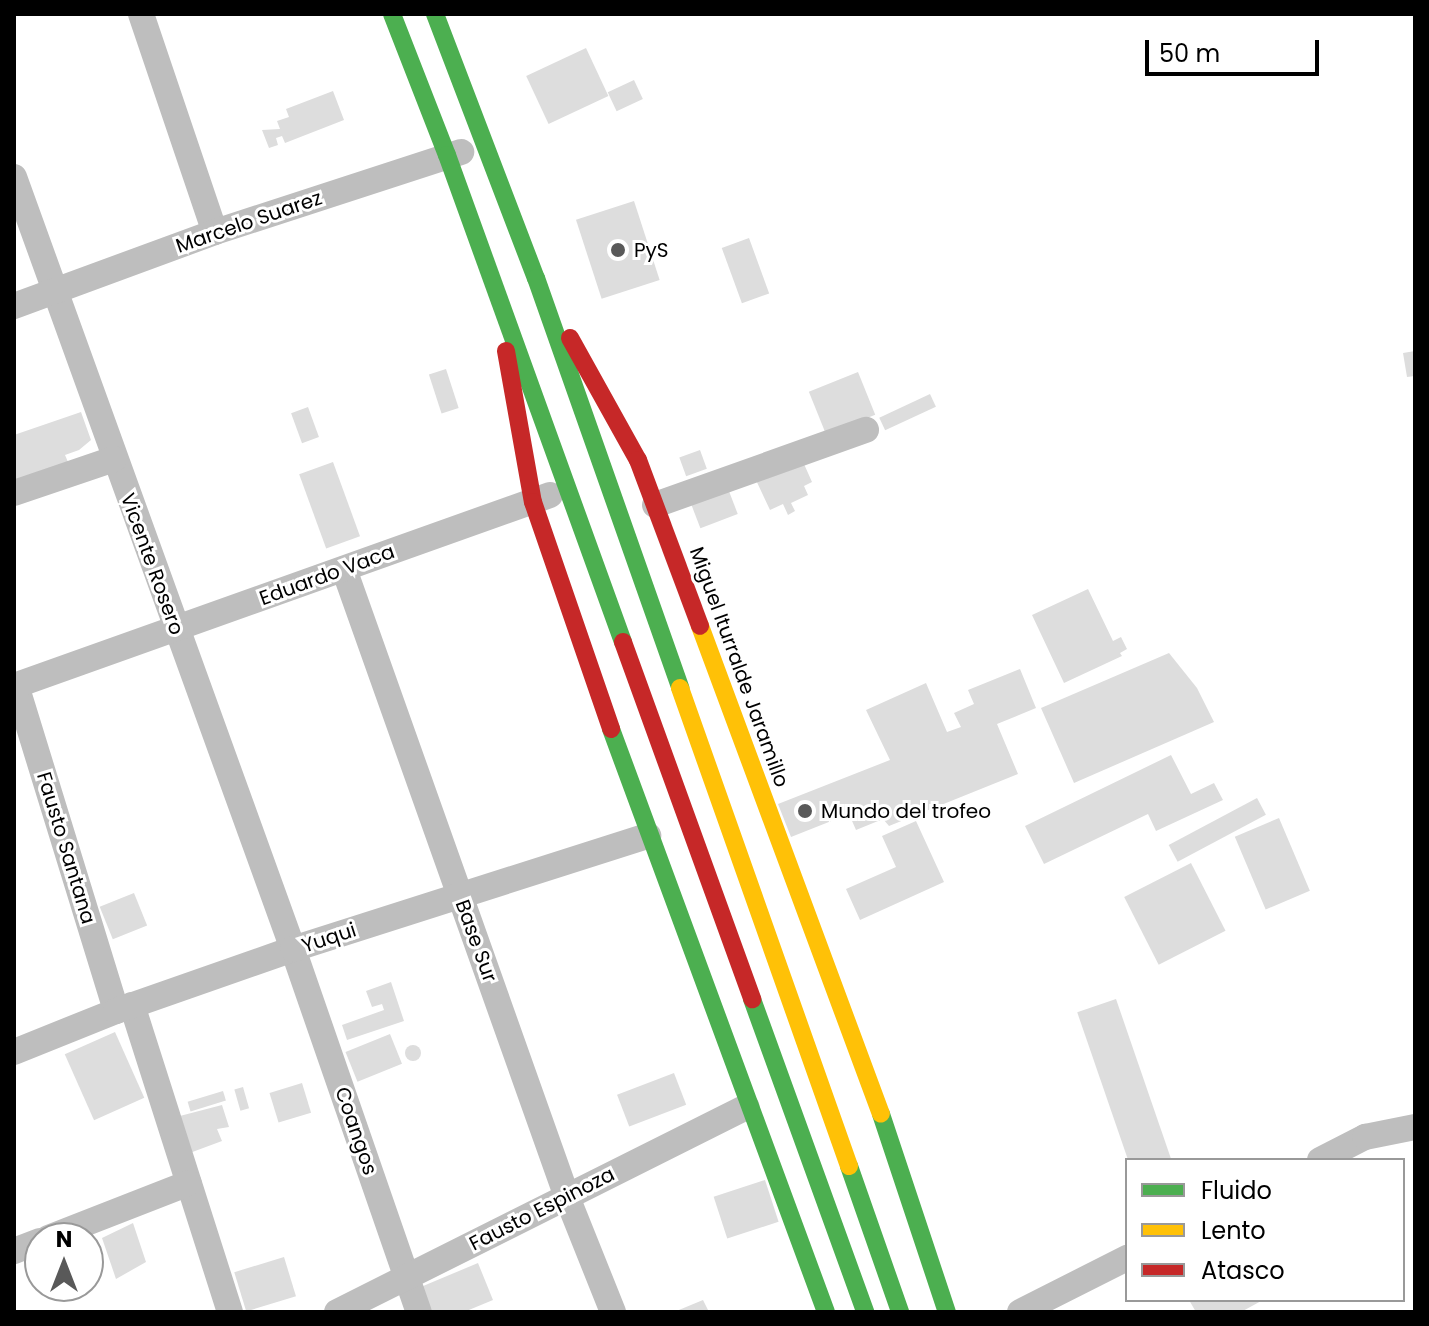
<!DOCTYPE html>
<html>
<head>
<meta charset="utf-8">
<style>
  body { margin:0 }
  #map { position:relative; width:1429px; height:1326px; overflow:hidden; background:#fff; font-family:Poppins,sans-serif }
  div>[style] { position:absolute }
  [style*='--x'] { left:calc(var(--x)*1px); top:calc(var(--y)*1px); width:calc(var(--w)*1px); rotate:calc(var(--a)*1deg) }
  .building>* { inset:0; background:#ddd; transform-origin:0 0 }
  .round { border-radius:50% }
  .street>* { height:26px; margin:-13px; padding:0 13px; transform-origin:13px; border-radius:13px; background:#bebebe }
  .fast>* { height:18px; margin:-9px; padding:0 9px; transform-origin:9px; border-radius:9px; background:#4caf50 }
  .slow>* { height:18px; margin:-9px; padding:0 9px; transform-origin:9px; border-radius:9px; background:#ffc107 }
  .jam>* { height:18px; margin:-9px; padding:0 9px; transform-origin:9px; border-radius:9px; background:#c62828 }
  .dots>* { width:22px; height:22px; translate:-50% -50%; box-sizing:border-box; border:4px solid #fff; border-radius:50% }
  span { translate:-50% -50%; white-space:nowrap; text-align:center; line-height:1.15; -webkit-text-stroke:6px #fff; paint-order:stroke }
  .street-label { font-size:20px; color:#000 }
  .poi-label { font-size:20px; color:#000 }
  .left { translate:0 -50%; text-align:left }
  .frame { position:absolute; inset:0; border:16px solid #000; pointer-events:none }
  .legend { position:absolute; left:1125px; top:1158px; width:280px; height:144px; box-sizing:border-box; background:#fff; border:2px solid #999; margin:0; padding:10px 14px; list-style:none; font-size:24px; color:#000 }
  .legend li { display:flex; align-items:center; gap:16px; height:40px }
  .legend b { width:40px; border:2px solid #999 }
  .north { position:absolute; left:24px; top:1222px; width:80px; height:80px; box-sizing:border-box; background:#fff; border:2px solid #999; border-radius:50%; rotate:0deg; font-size:22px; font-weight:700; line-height:32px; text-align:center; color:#000 }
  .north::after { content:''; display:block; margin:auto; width:28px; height:36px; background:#595959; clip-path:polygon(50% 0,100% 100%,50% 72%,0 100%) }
  .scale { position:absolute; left:1145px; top:40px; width:174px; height:36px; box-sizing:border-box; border:4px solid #000; border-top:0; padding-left:10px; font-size:24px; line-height:28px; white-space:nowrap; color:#000; -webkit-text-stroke:6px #fff; paint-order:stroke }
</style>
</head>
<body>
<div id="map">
  <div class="building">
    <i style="left:586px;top:48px;width:53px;height:66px;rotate:65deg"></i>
    <i style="left:634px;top:80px;width:21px;height:29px;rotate:65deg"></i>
    <i style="clip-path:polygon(333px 91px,344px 120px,285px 143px,282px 136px,276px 138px,278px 145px,269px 148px,262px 130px,280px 129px,277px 121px,289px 117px,286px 109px)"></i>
    <i style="left:634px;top:201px;width:83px;height:61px;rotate:72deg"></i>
    <i style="left:749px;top:238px;width:59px;height:29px;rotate:70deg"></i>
    <i style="clip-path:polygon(1415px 351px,1415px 376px,1407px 377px,1403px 353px)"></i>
    <i style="left:446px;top:369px;width:41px;height:18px;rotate:72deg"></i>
    <i style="left:858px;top:372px;width:46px;height:53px;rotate:68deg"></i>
    <i style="left:930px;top:394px;width:14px;height:56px;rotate:65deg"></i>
    <i style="left:308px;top:407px;width:32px;height:18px;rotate:70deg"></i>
    <i style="clip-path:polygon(81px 412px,91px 440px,79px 450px,65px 455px,68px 462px,14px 481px,14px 435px)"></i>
    <i style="left:700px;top:450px;width:20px;height:22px;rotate:70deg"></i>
    <i style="left:333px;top:462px;width:79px;height:36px;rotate:70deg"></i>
    <i style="clip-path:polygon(804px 464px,812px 482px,804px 486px,808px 495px,791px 503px,795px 511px,788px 515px,783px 504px,770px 510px,755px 478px)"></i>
    <i style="left:727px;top:486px;width:30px;height:40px;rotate:69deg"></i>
    <i style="clip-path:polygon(1088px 589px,1113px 641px,1121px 637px,1127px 649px,1120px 653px,1122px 656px,1064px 683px,1032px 615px)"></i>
    <i style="clip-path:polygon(1169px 653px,1197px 688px,1214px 722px,1074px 783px,1041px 708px)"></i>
    <i style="clip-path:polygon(1020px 669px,1036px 708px,997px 724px,1018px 774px,889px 826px,883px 819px,856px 830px,849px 814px,791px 837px,778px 804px,890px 760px,866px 710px,926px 683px,947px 732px,961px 727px,954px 713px,974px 704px,968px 690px)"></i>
    <i style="clip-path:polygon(1171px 755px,1191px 794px,1214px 783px,1223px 800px,1156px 831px,1148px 814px,1044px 864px,1025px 826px)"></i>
    <i style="left:1257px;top:798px;width:19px;height:100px;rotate:62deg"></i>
    <i style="left:1279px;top:818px;width:79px;height:48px;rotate:67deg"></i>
    <i style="clip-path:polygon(916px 821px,944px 882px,860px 920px,846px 889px,896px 867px,882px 836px)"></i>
    <i style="left:1191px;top:863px;width:76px;height:75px;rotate:63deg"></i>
    <i style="left:134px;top:893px;width:35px;height:37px;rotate:68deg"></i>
    <i style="clip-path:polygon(391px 982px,404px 1021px,347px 1040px,342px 1025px,384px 1010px,382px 1004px,372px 1007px,366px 991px)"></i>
    <i style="left:1116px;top:999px;width:170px;height:41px;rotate:71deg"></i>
    <i style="left:115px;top:1032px;width:72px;height:55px;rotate:66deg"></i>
    <i style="left:390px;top:1034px;width:32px;height:48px;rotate:68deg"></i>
    <i class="round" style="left:405px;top:1045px;width:16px;height:16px"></i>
    <i style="left:674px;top:1073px;width:34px;height:61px;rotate:69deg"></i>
    <i style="left:302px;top:1083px;width:31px;height:34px;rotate:73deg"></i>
    <i style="left:243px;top:1087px;width:22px;height:9px;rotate:74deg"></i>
    <i style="left:223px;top:1091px;width:10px;height:37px;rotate:73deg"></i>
    <i style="clip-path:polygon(222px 1105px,229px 1127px,217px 1129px,222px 1141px,187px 1154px,176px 1117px)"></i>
    <i style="left:765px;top:1180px;width:44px;height:54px;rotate:72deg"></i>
    <i style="clip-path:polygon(133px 1223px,146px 1262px,116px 1279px,102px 1238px)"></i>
    <i style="left:284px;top:1257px;width:41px;height:52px;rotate:73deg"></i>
    <i style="clip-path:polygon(478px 1263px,493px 1300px,464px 1312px,426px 1312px,416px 1289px)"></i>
    <i style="clip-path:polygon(703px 1300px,709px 1312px,674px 1312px)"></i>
    <i style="clip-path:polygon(1189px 1300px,1263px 1300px,1241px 1312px,1196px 1312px)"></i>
  </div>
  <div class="street">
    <i style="--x:141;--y:14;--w:230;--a:71.3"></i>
    <i style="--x:14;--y:177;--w:821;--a:70.13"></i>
    <i style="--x:293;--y:949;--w:384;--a:70.9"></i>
    <i style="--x:14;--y:306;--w:214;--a:-20.2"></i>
    <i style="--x:215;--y:232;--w:259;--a:-18"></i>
    <i style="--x:14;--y:493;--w:106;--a:-18.8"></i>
    <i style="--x:655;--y:505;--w:224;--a:-19.6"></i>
    <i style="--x:344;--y:569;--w:666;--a:70.45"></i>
    <i style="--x:567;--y:1197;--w:124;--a:68.2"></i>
    <i style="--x:16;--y:685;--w:341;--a:72.9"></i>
    <i style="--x:14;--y:686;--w:569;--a:-19.61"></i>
    <i style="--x:132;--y:1005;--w:322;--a:72.3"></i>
    <i style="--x:14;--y:1052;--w:110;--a:-21.9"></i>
    <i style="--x:116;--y:1011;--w:188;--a:-19.3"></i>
    <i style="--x:293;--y:949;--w:373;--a:-17.7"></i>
    <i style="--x:1320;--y:1160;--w:51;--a:-27.1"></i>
    <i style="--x:1365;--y:1137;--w:51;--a:-11.3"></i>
    <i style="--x:48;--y:1238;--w:151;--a:-21.3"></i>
    <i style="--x:14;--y:1251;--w:28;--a:-21"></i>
    <i style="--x:337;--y:1312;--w:458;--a:-26.6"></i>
    <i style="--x:1020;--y:1312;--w:120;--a:-26.8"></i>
  </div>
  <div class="fast">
    <i style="--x:392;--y:14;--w:151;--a:68.7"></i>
    <i style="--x:447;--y:155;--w:518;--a:70.13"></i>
    <i style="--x:435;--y:14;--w:283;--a:69.1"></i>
    <i style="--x:536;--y:278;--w:435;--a:70.6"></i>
    <i style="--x:611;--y:729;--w:621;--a:69.76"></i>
    <i style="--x:752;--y:999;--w:333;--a:70.1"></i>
    <i style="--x:881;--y:1114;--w:209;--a:71.6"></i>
    <i style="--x:849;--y:1166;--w:155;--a:70.7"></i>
  </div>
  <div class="slow">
    <i style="--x:700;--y:626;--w:520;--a:69.65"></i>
    <i style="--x:680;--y:688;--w:507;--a:70.53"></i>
  </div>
  <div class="jam">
    <i style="--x:570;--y:338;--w:140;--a:60.9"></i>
    <i style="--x:638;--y:460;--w:177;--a:69.5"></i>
    <i style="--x:506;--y:351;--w:153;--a:79.9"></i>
    <i style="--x:533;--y:502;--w:240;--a:71"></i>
    <i style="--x:623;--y:642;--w:380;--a:70.1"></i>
  </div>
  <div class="dots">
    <i style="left:618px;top:250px;background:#595959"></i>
    <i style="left:805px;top:811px;background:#595959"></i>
  </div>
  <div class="street-label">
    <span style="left:249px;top:222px;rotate:-19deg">Marcelo Suarez</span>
    <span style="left:152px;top:564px;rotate:70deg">Vicente Rosero</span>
    <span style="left:327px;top:575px;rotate:-20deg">Eduardo Vaca</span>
    <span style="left:739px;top:667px;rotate:70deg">Miguel Iturralde Jaramillo</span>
    <span style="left:66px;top:848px;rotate:73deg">Fausto Santana</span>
    <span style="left:329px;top:938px;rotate:-18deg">Yuqui</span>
    <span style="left:476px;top:941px;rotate:70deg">Base Sur</span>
    <span style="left:356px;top:1131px;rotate:71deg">Coangos</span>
    <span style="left:542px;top:1209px;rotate:-27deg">Fausto Espinoza</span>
  </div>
  <div class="poi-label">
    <span class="left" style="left:634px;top:250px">PyS</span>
    <span class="left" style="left:821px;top:811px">Mundo del trofeo</span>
  </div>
  <div class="frame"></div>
  <ul class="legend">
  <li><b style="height:10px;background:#4caf50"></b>Fluido</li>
  <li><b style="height:10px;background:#ffc107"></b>Lento</li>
  <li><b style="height:10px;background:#c62828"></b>Atasco</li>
  </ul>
  <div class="north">N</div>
  <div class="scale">50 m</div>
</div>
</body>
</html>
